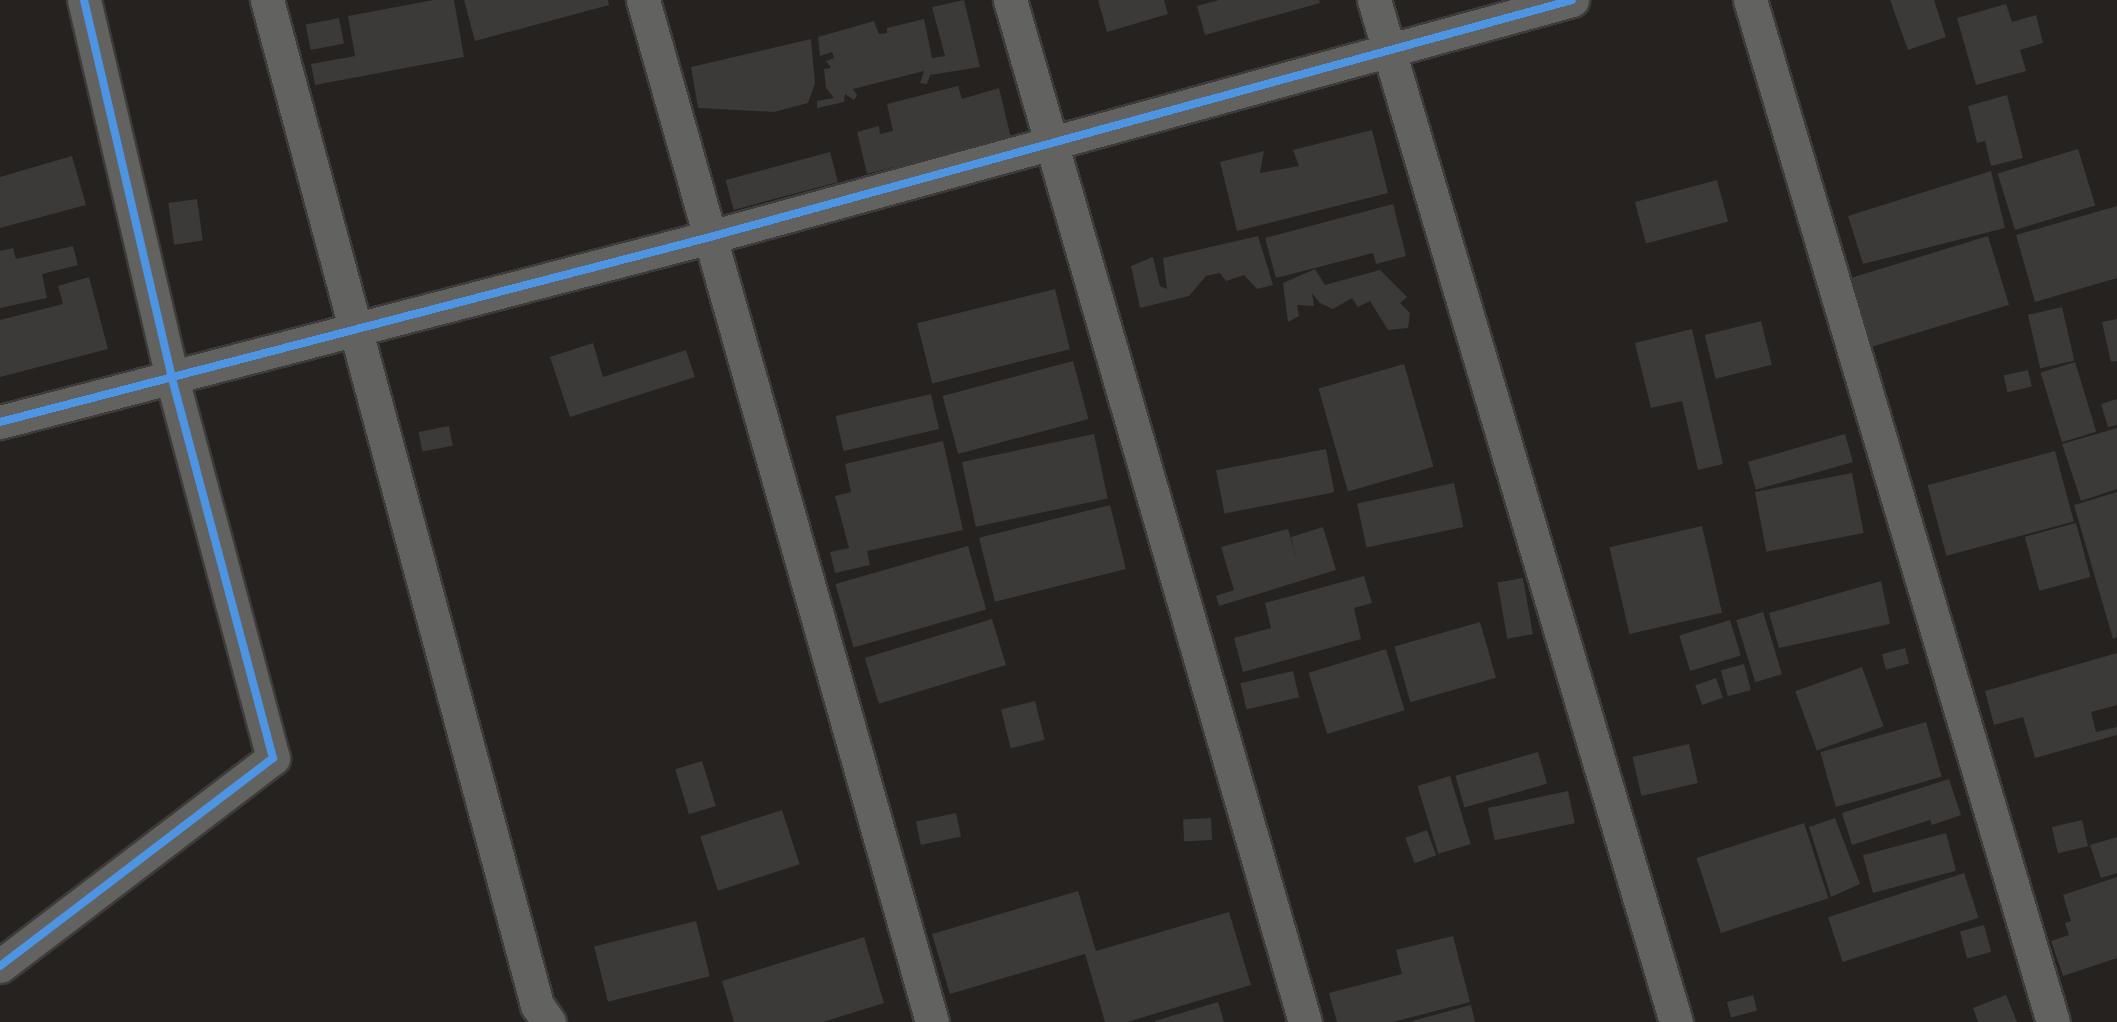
<!DOCTYPE html>
<html>
<head>
<meta charset="utf-8">
<style>
  body { margin:0 }
  #map { position:relative; width:2117px; height:1022px; overflow:hidden; background:#25221f; font-family:"Roboto Serif",serif }
  div>[style] { position:absolute }
  [style*='--x'] { left:calc(var(--x)*1px); top:calc(var(--y)*1px); width:calc(var(--w)*1px); rotate:calc(var(--a)*1deg) }
  .building>* { inset:0; background:#3c3939; transform-origin:0 0 }
  .roads { filter:drop-shadow(2px 0 #3e3c3a) drop-shadow(-2px 0 #3e3c3a) drop-shadow(0 2px #3e3c3a) drop-shadow(0 -2px #3e3c3a) }
  .street>* { height:33px; margin:-16.5px; padding:0 16.5px; transform-origin:16.5px; border-radius:16.5px; background:#626260 }
  .cycleway>* { height:8px; margin:-4px; padding:0 4px; transform-origin:4px; border-radius:4px; background:#4d94e3 }
  span { translate:-50% -50%; white-space:nowrap; text-align:center; line-height:1.15; -webkit-text-stroke:4.5px #27231d; paint-order:stroke }
</style>
</head>
<body>
<div id="map">
  <div class="building">
    <i style="clip-path:polygon(434px 0,454px 0,464px 57px,315px 85px,311px 64px,355px 56px,348px 16px)"></i>
    <i style="clip-path:polygon(464px 0,608px 0,609px 5px,475px 41px)"></i>
    <i style="clip-path:polygon(964px 0,980px 67px,930px 75px,927px 84px,920px 83px,924px 71px,853px 89px,857px 95px,854px 100px,845px 94px,844px 102px,817px 108px,817px 101px,834px 98px,826px 88px,824px 69px,831px 68px,826px 61px,834px 58px,832px 52px,820px 56px,818px 37px,874px 21px,879px 34px,887px 33px,887px 28px,924px 19px,932px 58px,945px 56px,932px 7px)"></i>
    <i style="clip-path:polygon(1098px 0,1164px 0,1168px 14px,1107px 32px)"></i>
    <i style="clip-path:polygon(1219px 0,1319px 0,1320px 3px,1205px 35px,1197px 6px)"></i>
    <i style="clip-path:polygon(1890px 0,1934px 0,1946px 37px,1908px 50px)"></i>
    <i style="clip-path:polygon(2006px 4px,2012px 22px,2036px 15px,2043px 43px,2020px 50px,2026px 71px,1976px 85px,1957px 18px)"></i>
    <i style="left:339px;top:18px;width:26px;height:34px;rotate:79deg"></i>
    <i style="clip-path:polygon(811px 39px,815px 83px,808px 103px,774px 112px,698px 108px,691px 67px)"></i>
    <i style="clip-path:polygon(958px 86px,962px 99px,999px 88px,1011px 138px,867px 174px,857px 132px,879px 126px,880px 134px,893px 131px,887px 104px)"></i>
    <i style="clip-path:polygon(2007px 95px,2023px 158px,1991px 166px,1985px 141px,1977px 143px,1968px 106px)"></i>
    <i style="clip-path:polygon(1372px 130px,1388px 193px,1237px 231px,1220px 162px,1264px 151px,1260px 173px,1299px 166px,1293px 150px)"></i>
    <i style="left:2078px;top:149px;width:59px;height:84px;rotate:73deg"></i>
    <i style="left:830px;top:152px;width:31px;height:108px;rotate:75deg"></i>
    <i style="clip-path:polygon(72px 156px,86px 205px,0 228px,0 177px)"></i>
    <i style="clip-path:polygon(1991px 171px,2005px 228px,1863px 264px,1848px 216px)"></i>
    <i style="left:1717px;top:180px;width:43px;height:85px;rotate:75deg"></i>
    <i style="left:197px;top:199px;width:42px;height:29px;rotate:82deg"></i>
    <i style="clip-path:polygon(1393px 204px,1406px 256px,1376px 264px,1373px 253px,1276px 278px,1265px 238px)"></i>
    <i style="clip-path:polygon(2117px 206px,2117px 278px,2035px 302px,2016px 235px)"></i>
    <i style="clip-path:polygon(1258px 236px,1273px 285px,1257px 289px,1244px 275px,1226px 281px,1220px 273px,1206px 276px,1189px 296px,1140px 308px,1131px 266px,1153px 257px,1160px 286px,1167px 289px,1163px 258px)"></i>
    <i style="left:1988px;top:236px;width:72px;height:147px;rotate:73deg"></i>
    <i style="clip-path:polygon(73px 246px,78px 265px,42px 274px,47px 298px,0 308px,0 251px,13px 248px,16px 259px)"></i>
    <i style="clip-path:polygon(1315px 269px,1325px 285px,1380px 270px,1407px 297px,1400px 303px,1410px 313px,1408px 328px,1388px 330px,1370px 301px,1358px 307px,1352px 298px,1333px 309px,1320px 303px,1312px 293px,1314px 306px,1297px 305px,1299px 316px,1288px 322px,1283px 283px)"></i>
    <i style="clip-path:polygon(89px 277px,108px 349px,0 377px,0 320px,63px 304px,58px 286px)"></i>
    <i style="left:1055px;top:289px;width:62px;height:142px;rotate:76deg"></i>
    <i style="left:2062px;top:307px;width:55px;height:35px;rotate:77deg"></i>
    <i style="clip-path:polygon(2117px 319px,2117px 361px,2111px 362px,2102px 322px)"></i>
    <i style="left:1761px;top:321px;width:45px;height:58px;rotate:76deg"></i>
    <i style="clip-path:polygon(1692px 329px,1723px 464px,1698px 470px,1682px 401px,1651px 408px,1635px 343px)"></i>
    <i style="clip-path:polygon(593px 343px,603px 377px,686px 350px,695px 377px,570px 417px,550px 357px)"></i>
    <i style="left:1073px;top:361px;width:60px;height:135px;rotate:75deg"></i>
    <i style="left:2075px;top:362px;width:73px;height:36px;rotate:73deg"></i>
    <i style="left:1404px;top:364px;width:107px;height:89px;rotate:74deg"></i>
    <i style="left:2028px;top:370px;width:17px;height:25px;rotate:77deg"></i>
    <i style="left:931px;top:394px;width:36px;height:98px;rotate:77deg"></i>
    <i style="clip-path:polygon(2117px 399px,2117px 425px,2108px 427px,2101px 404px)"></i>
    <i style="left:449px;top:426px;width:20px;height:31px;rotate:79deg"></i>
    <i style="clip-path:polygon(2117px 428px,2117px 489px,2081px 501px,2062px 444px)"></i>
    <i style="left:1094px;top:434px;width:66px;height:135px;rotate:78deg"></i>
    <i style="left:1845px;top:434px;width:29px;height:101px;rotate:74deg"></i>
    <i style="clip-path:polygon(943px 441px,963px 530px,867px 551px,870px 565px,835px 573px,830px 552px,849px 548px,835px 496px,851px 492px,845px 464px)"></i>
    <i style="left:1326px;top:449px;width:44px;height:112px;rotate:79deg"></i>
    <i style="left:2055px;top:451px;width:73px;height:132px;rotate:75deg"></i>
    <i style="left:1852px;top:473px;width:61px;height:99px;rotate:79deg"></i>
    <i style="left:1454px;top:483px;width:45px;height:99px;rotate:78deg"></i>
    <i style="clip-path:polygon(2117px 492px,2117px 637px,2113px 639px,2074px 505px)"></i>
    <i style="left:1110px;top:505px;width:66px;height:135px;rotate:76deg"></i>
    <i style="left:2076px;top:523px;width:56px;height:53px;rotate:75deg"></i>
    <i style="left:1702px;top:526px;width:89px;height:95px;rotate:77deg"></i>
    <i style="clip-path:polygon(1323px 527px,1336px 570px,1219px 606px,1216px 596px,1234px 590px,1221px 547px,1288px 529px,1297px 561px,1291px 537px)"></i>
    <i style="left:968px;top:546px;width:66px;height:138px;rotate:74deg"></i>
    <i style="clip-path:polygon(1364px 576px,1372px 603px,1354px 608px,1361px 639px,1243px 672px,1234px 638px,1271px 628px,1265px 603px)"></i>
    <i style="left:1523px;top:578px;width:57px;height:26px;rotate:80deg"></i>
    <i style="clip-path:polygon(1881px 581px,1890px 624px,1779px 648px,1769px 613px)"></i>
    <i style="left:1763px;top:612px;width:65px;height:28px;rotate:73deg"></i>
    <i style="left:992px;top:619px;width:48px;height:133px;rotate:73deg"></i>
    <i style="left:1730px;top:620px;width:37px;height:53px;rotate:73deg"></i>
    <i style="left:1480px;top:622px;width:58px;height:89px;rotate:74deg"></i>
    <i style="left:1905px;top:648px;width:16px;height:24px;rotate:75deg"></i>
    <i style="left:1386px;top:649px;width:64px;height:81px;rotate:73deg"></i>
    <i style="clip-path:polygon(2117px 653px,2117px 705px,2091px 712px,2096px 732px,2117px 727px,2117px 735px,2035px 758px,2023px 717px,1994px 725px,1985px 691px)"></i>
    <i style="left:1744px;top:664px;width:27px;height:24px;rotate:75deg"></i>
    <i style="left:1862px;top:667px;width:63px;height:71px;rotate:70deg"></i>
    <i style="left:1293px;top:671px;width:27px;height:54px;rotate:77deg"></i>
    <i style="left:1716px;top:678px;width:21px;height:22px;rotate:71deg"></i>
    <i style="left:1035px;top:701px;width:40px;height:35px;rotate:76deg"></i>
    <i style="left:1926px;top:722px;width:57px;height:110px;rotate:74deg"></i>
    <i style="left:1689px;top:744px;width:40px;height:58px;rotate:77deg"></i>
    <i style="left:1538px;top:752px;width:33px;height:86px;rotate:74deg"></i>
    <i style="left:702px;top:761px;width:47px;height:28px;rotate:73deg"></i>
    <i style="left:1450px;top:776px;width:71px;height:34px;rotate:73deg"></i>
    <i style="clip-path:polygon(1949px 779px,1961px 815px,1932px 825px,1930px 820px,1852px 845px,1842px 813px)"></i>
    <i style="left:1568px;top:791px;width:33px;height:82px;rotate:78deg"></i>
    <i style="left:782px;top:810px;width:57px;height:86px;rotate:72deg"></i>
    <i style="left:956px;top:813px;width:24px;height:41px;rotate:78deg"></i>
    <i style="left:1211px;top:818px;width:22px;height:28px;rotate:87deg"></i>
    <i style="clip-path:polygon(1835px 818px,1860px 884px,1831px 897px,1809px 827px)"></i>
    <i style="left:2082px;top:820px;width:27px;height:31px;rotate:77deg"></i>
    <i style="left:1804px;top:823px;width:79px;height:113px;rotate:72deg"></i>
    <i style="left:1427px;top:830px;width:27px;height:23px;rotate:70deg"></i>
    <i style="left:1946px;top:833px;width:39px;height:86px;rotate:75deg"></i>
    <i style="clip-path:polygon(2117px 837px,2117px 873px,2101px 878px,2090px 845px)"></i>
    <i style="left:1964px;top:873px;width:47px;height:143px;rotate:72deg"></i>
    <i style="clip-path:polygon(2117px 877px,2117px 958px,2063px 976px,2051px 941px,2069px 935px,2065px 923px,2071px 921px,2063px 895px)"></i>
    <i style="clip-path:polygon(1078px 891px,1096px 951px,1229px 912px,1251px 985px,1127px 1022px,1105px 1022px,1085px 954px,950px 994px,932px 934px)"></i>
    <i style="left:696px;top:921px;width:57px;height:105px;rotate:76deg"></i>
    <i style="left:1984px;top:925px;width:28px;height:25px;rotate:75deg"></i>
    <i style="clip-path:polygon(1453px 936px,1470px 1002px,1393px 1022px,1337px 1022px,1329px 993px,1402px 974px,1396px 950px)"></i>
    <i style="clip-path:polygon(864px 937px,884px 1003px,823px 1022px,734px 1022px,722px 981px)"></i>
    <i style="left:1753px;top:995px;width:16px;height:27px;rotate:75deg"></i>
    <i style="clip-path:polygon(2006px 995px,2017px 1022px,1978px 1022px,1973px 1008px)"></i>
    <i style="clip-path:polygon(1218px 1002px,1224px 1022px,1155px 1022px,1155px 1021px)"></i>
    <i style="clip-path:polygon(1471px 1005px,1475px 1022px,1412px 1022px,1412px 1021px)"></i>
  </div>
  <div class="roads">
    <div class="street">
      <i style="--x:267;--y:0;--w:1041;--a:74.96"></i>
      <i style="--x:537;--y:1005;--w:21;--a:55"></i>
      <i style="--x:643;--y:0;--w:1062;--a:74.21"></i>
      <i style="--x:1010;--y:0;--w:1064;--a:73.9"></i>
      <i style="--x:1374;--y:0;--w:1066;--a:73.54"></i>
      <i style="--x:1750;--y:0;--w:1066;--a:73.49"></i>
      <i style="--x:0;--y:422;--w:734;--a:-14.6"></i>
      <i style="--x:710;--y:237;--w:894;--a:-15.37"></i>
      <i style="--x:0;--y:966;--w:343;--a:-37.3"></i>
      <i style="--x:273;--y:758;--w:393;--a:-104.9"></i>
      <i style="--x:172;--y:378;--w:388;--a:-103.1"></i>
    </div>
  </div>
  <div class="cycleway">
    <i style="--x:0;--y:422;--w:734;--a:-14.6"></i>
    <i style="--x:710;--y:237;--w:894;--a:-15.37"></i>
    <i style="--x:0;--y:966;--w:343;--a:-37.3"></i>
    <i style="--x:273;--y:758;--w:393;--a:-104.9"></i>
    <i style="--x:172;--y:378;--w:388;--a:-103.1"></i>
  </div>
</div>
</body>
</html>
